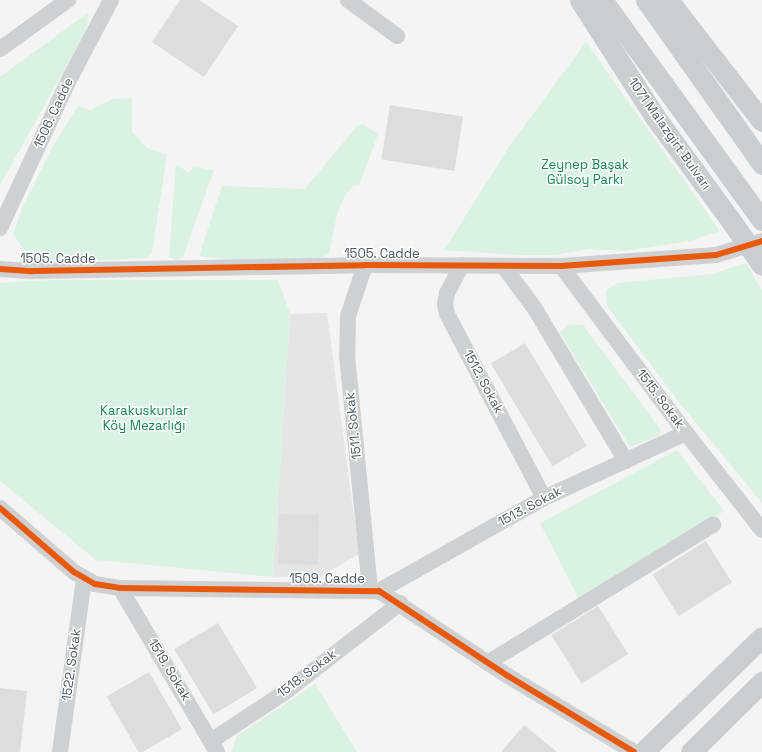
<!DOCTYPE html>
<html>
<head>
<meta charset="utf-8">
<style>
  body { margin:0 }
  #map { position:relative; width:762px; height:752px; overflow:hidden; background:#f4f4f4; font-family:"Space Grotesk",sans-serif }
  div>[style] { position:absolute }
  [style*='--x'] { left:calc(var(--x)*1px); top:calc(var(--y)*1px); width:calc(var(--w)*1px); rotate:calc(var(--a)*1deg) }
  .education>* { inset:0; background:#e6e5e6 }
  .green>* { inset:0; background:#d9f2e3 }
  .building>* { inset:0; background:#ddddde; transform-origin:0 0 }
  .minor>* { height:16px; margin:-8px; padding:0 8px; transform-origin:8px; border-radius:8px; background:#ced0d2 }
  .major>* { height:21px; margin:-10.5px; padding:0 10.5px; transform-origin:10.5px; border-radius:10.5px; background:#caced1 }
  .major-bridge>* { height:21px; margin:-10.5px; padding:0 10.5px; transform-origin:10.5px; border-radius:10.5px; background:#caced1 }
  .cycleway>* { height:6px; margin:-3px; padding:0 3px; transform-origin:3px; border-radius:3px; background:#e8590c }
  span { translate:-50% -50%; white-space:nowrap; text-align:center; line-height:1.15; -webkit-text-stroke:3px #fff; paint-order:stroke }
  .street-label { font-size:13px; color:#4a5661 }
  .park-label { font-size:13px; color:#17864f }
</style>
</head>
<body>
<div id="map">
  <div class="education">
    <i style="clip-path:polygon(327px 313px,359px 554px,320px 577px,273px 577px,290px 314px)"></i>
  </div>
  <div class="green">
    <i style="clip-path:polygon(89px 12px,86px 31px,0 185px,0 77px)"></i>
    <i style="clip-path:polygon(586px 42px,720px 231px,690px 241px,624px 251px,589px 249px,555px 255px,518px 255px,444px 250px,511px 144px)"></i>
    <i style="clip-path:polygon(132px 98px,132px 132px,147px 148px,167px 155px,152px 252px,147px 258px,34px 263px,13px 234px,23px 206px,53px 146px,78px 106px,91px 110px,113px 99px)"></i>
    <i style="clip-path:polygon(363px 124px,378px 134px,359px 186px,353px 186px,345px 195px,337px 214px,329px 254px,320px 258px,239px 261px,199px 256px,222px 186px,305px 189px,357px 126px)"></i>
    <i style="clip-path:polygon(176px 164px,189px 173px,194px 167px,214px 170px,183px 257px,175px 260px,169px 257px)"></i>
    <i style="clip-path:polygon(746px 263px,762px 290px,762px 503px,678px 401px,607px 306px,606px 290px,618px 283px,711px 274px)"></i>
    <i style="clip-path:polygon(51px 280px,278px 280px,290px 314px,273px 577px,96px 560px,0 481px,0 283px)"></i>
    <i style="clip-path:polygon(570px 324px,583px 325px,661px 430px,660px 435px,630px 447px,560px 333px)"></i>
    <i style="clip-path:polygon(677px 450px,724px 511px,579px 599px,540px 523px)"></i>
    <i style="clip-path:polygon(315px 684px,357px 752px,231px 752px,237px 736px)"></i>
  </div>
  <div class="building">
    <i style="clip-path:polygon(180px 0,199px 0,238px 26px,204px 77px,152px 42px)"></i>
    <i style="left:390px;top:105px;width:74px;height:55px;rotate:9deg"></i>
    <i style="left:525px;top:343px;width:120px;height:40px;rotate:59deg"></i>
    <i style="left:279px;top:514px;width:40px;height:50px;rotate:1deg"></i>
    <i style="left:706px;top:541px;width:49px;height:63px;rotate:58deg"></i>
    <i style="left:598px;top:606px;width:57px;height:55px;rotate:58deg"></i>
    <i style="left:218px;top:623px;width:76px;height:51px;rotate:59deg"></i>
    <i style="left:149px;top:672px;width:66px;height:49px;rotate:60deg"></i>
    <i style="clip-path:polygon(0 688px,27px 691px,20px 752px,0 752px)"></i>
    <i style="clip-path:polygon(524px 725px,557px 752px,501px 752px)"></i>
  </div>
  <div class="minor">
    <i style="--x:348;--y:0;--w:61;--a:36.3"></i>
    <i style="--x:0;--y:49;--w:84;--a:-35.8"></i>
    <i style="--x:0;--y:228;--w:168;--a:-65"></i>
    <i style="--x:71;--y:76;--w:86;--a:-62.2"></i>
    <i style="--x:365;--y:265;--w:54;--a:108.4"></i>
    <i style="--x:348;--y:316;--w:39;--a:91"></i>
    <i style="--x:347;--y:355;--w:236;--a:84.4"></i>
    <i style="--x:462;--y:265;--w:32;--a:118"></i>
    <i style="--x:447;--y:293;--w:11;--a:100"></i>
    <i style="--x:445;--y:304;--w:10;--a:79"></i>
    <i style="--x:447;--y:314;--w:208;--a:62.2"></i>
    <i style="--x:561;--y:266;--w:209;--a:53.2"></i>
    <i style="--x:686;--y:433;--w:123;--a:51.9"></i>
    <i style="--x:504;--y:267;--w:52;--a:53.6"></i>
    <i style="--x:535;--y:309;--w:177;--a:59.1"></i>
    <i style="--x:0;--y:269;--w:32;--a:4"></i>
    <i style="--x:32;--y:271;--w:333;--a:-1"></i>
    <i style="--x:365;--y:265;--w:196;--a:0.3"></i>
    <i style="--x:561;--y:266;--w:155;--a:-4.1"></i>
    <i style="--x:716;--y:255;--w:48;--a:-16.9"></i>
    <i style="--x:0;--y:508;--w:98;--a:40.9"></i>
    <i style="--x:74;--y:572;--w:24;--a:30"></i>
    <i style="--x:95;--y:584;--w:25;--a:9"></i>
    <i style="--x:120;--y:588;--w:259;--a:0.7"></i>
    <i style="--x:379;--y:591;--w:154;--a:33.4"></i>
    <i style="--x:508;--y:676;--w:147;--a:31.1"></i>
    <i style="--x:120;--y:588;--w:191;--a:59.4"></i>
    <i style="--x:379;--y:591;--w:189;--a:-29.4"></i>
    <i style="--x:544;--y:498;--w:156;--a:-24.6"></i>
    <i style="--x:489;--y:662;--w:263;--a:-31.5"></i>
    <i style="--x:211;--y:741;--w:92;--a:-33.5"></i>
    <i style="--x:288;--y:690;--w:142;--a:-37.8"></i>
    <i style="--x:60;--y:752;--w:175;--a:-82.1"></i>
  </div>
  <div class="major">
    <i style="--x:580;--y:0;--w:139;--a:57.3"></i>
    <i style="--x:655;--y:117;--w:125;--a:53.8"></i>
    <i style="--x:602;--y:0;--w:272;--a:54"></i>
    <i style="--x:646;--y:0;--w:201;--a:54.7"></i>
    <i style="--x:668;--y:0;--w:153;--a:52.2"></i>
    <i style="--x:643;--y:752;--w:165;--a:-44"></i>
    <i style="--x:691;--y:752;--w:100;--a:-44.6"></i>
  </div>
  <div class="major-bridge">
    <i style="--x:729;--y:218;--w:57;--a:54.9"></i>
  </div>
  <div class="cycleway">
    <i style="--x:0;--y:269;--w:32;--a:4"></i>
    <i style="--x:32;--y:271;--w:333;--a:-1"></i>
    <i style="--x:365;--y:265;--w:196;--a:0.3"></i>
    <i style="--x:561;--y:266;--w:155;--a:-4.1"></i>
    <i style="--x:716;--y:255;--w:48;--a:-16.9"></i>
    <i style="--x:0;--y:508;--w:98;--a:40.9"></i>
    <i style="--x:74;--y:572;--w:24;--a:30"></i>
    <i style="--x:95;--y:584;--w:25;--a:9"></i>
    <i style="--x:120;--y:588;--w:259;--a:0.7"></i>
    <i style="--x:379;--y:591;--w:154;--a:33.4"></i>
    <i style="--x:508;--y:676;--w:147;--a:31.1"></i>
  </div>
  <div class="street-label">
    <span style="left:54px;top:113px;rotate:-65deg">1506. Cadde</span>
    <span style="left:669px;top:134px;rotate:55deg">1071 Malazgirt Bulvarı</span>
    <span style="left:382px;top:254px">1505. Cadde</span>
    <span style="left:58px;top:259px">1505. Cadde</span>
    <span style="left:483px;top:382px;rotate:62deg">1512. Sokak</span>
    <span style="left:660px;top:399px;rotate:53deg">1515. Sokak</span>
    <span style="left:354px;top:426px;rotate:-96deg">1511. Sokak</span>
    <span style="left:530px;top:507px;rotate:-28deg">1513. Sokak</span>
    <span style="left:327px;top:579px">1509. Cadde</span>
    <span style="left:72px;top:665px;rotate:-82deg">1522. Sokak</span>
    <span style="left:169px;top:670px;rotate:59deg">1519. Sokak</span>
    <span style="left:307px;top:674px;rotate:-37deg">1518. Sokak</span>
  </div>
  <div class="park-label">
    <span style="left:585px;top:173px">Zeynep Başak<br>Gülsoy Parkı</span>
    <span style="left:144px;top:419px">Karakuskunlar<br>Köy Mezarlığı</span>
  </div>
</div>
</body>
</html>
